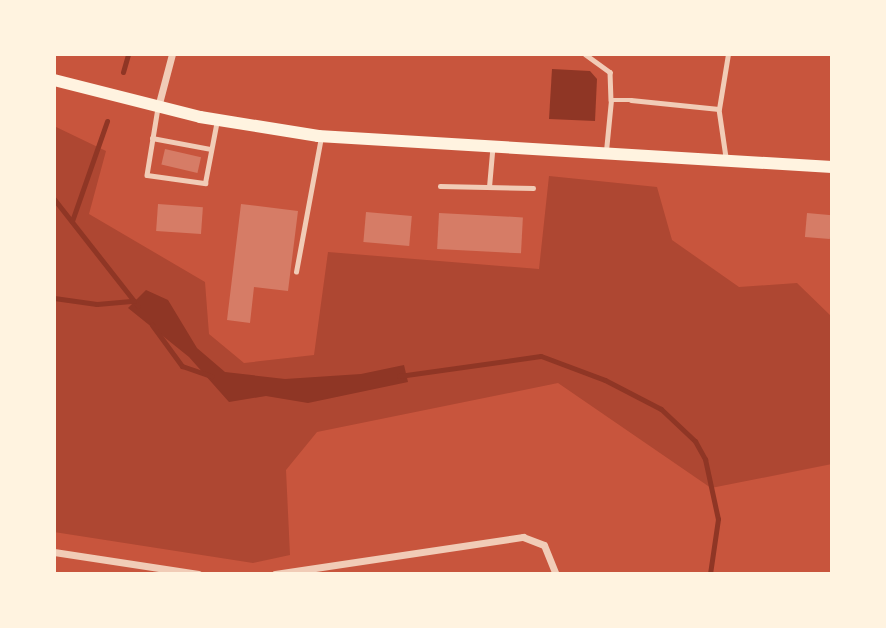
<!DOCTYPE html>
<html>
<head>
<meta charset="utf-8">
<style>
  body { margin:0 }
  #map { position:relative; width:886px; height:628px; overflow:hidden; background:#c8553d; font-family:Bitter,serif }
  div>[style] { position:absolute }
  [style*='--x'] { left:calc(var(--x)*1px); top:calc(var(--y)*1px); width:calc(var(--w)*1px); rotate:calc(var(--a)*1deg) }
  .green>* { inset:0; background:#ae4732 }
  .water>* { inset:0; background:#8f3625 }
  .stream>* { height:5px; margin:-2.5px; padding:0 2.5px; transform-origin:2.5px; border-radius:2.5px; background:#8f3625 }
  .building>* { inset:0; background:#d67c66; transform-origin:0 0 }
  .service>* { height:4.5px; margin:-2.25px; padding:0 2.25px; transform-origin:2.25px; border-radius:2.25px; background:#f1ccb7 }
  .minor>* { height:7px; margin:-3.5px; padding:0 3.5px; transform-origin:3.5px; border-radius:3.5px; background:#f1ccb7 }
  .secondary>* { height:12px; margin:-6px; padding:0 6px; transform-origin:6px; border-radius:6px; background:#fff3e0 }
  span { translate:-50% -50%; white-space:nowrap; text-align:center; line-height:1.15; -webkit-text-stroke:7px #fff3e0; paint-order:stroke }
  .frame { position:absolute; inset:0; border:56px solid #fff3e0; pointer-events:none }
</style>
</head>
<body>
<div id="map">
  <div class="green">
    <i style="clip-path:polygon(54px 126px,106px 151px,89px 214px,205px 282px,209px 334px,244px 363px,314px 355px,328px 252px,539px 269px,549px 176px,657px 187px,672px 240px,739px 287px,797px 283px,832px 317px,832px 464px,711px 488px,558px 383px,317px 432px,286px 470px,290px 555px,253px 563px,54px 532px)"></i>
  </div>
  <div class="water">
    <i style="clip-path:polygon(552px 69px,590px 71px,597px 79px,595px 121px,549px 119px)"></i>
    <i style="clip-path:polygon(146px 290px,168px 300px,197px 348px,225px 372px,285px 379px,361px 374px,404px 365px,408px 382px,308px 403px,266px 396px,229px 402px,189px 357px,128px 308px)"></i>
  </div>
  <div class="stream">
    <i style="--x:123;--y:72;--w:19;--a:-74"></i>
    <i style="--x:54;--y:199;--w:136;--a:51.9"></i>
    <i style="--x:72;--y:221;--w:106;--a:-70.7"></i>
    <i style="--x:54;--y:298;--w:43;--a:7.9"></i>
    <i style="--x:97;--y:304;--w:37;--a:-5"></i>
    <i style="--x:152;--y:325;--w:51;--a:53.8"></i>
    <i style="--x:182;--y:366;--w:31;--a:19"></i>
    <i style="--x:399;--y:376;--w:143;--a:-8"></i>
    <i style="--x:541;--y:356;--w:68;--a:20.6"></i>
    <i style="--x:605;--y:380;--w:63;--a:27.4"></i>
    <i style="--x:661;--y:409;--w:47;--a:43.3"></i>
    <i style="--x:695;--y:441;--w:21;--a:61"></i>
    <i style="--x:705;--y:459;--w:61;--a:77.8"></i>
    <i style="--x:718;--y:519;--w:56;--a:98.3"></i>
  </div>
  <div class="building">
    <i style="left:165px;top:149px;width:37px;height:16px;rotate:13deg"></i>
    <i style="left:158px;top:204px;width:45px;height:27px;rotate:4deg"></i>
    <i style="clip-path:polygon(241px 204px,298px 211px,288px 291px,254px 287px,250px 323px,227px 320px)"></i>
    <i style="left:366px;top:212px;width:46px;height:30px;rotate:5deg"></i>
    <i style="left:439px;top:213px;width:84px;height:36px;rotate:3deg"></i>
    <i style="left:807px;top:213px;width:25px;height:24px;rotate:5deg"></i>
  </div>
  <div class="service">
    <i style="--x:585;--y:54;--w:31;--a:36"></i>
    <i style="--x:610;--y:72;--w:28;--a:88"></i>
    <i style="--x:158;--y:108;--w:68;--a:99.3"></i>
    <i style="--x:147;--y:175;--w:59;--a:7.9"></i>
    <i style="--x:205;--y:183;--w:64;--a:-79.2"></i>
    <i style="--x:719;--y:109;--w:56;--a:-80.7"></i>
    <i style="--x:152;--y:138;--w:60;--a:10.6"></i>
    <i style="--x:606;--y:151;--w:51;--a:-84.4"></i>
    <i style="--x:611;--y:100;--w:20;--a:0"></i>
    <i style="--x:631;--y:100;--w:88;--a:5.8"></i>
    <i style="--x:719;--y:109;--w:49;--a:81.7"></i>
    <i style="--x:440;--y:186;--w:93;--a:1.2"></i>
    <i style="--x:489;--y:187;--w:38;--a:-85"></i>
    <i style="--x:296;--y:272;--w:137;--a:-79.5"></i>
  </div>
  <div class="minor">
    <i style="--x:158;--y:107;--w:55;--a:-75.2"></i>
    <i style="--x:54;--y:552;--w:146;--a:8.7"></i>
    <i style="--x:275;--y:574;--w:251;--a:-8.5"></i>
    <i style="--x:523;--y:537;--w:22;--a:21"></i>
    <i style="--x:544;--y:545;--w:31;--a:68"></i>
  </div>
  <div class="secondary">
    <i style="--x:54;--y:80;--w:151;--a:14.2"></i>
    <i style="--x:200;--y:117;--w:120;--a:9.1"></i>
    <i style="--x:318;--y:136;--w:515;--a:3.45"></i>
  </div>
  <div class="frame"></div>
</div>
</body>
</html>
